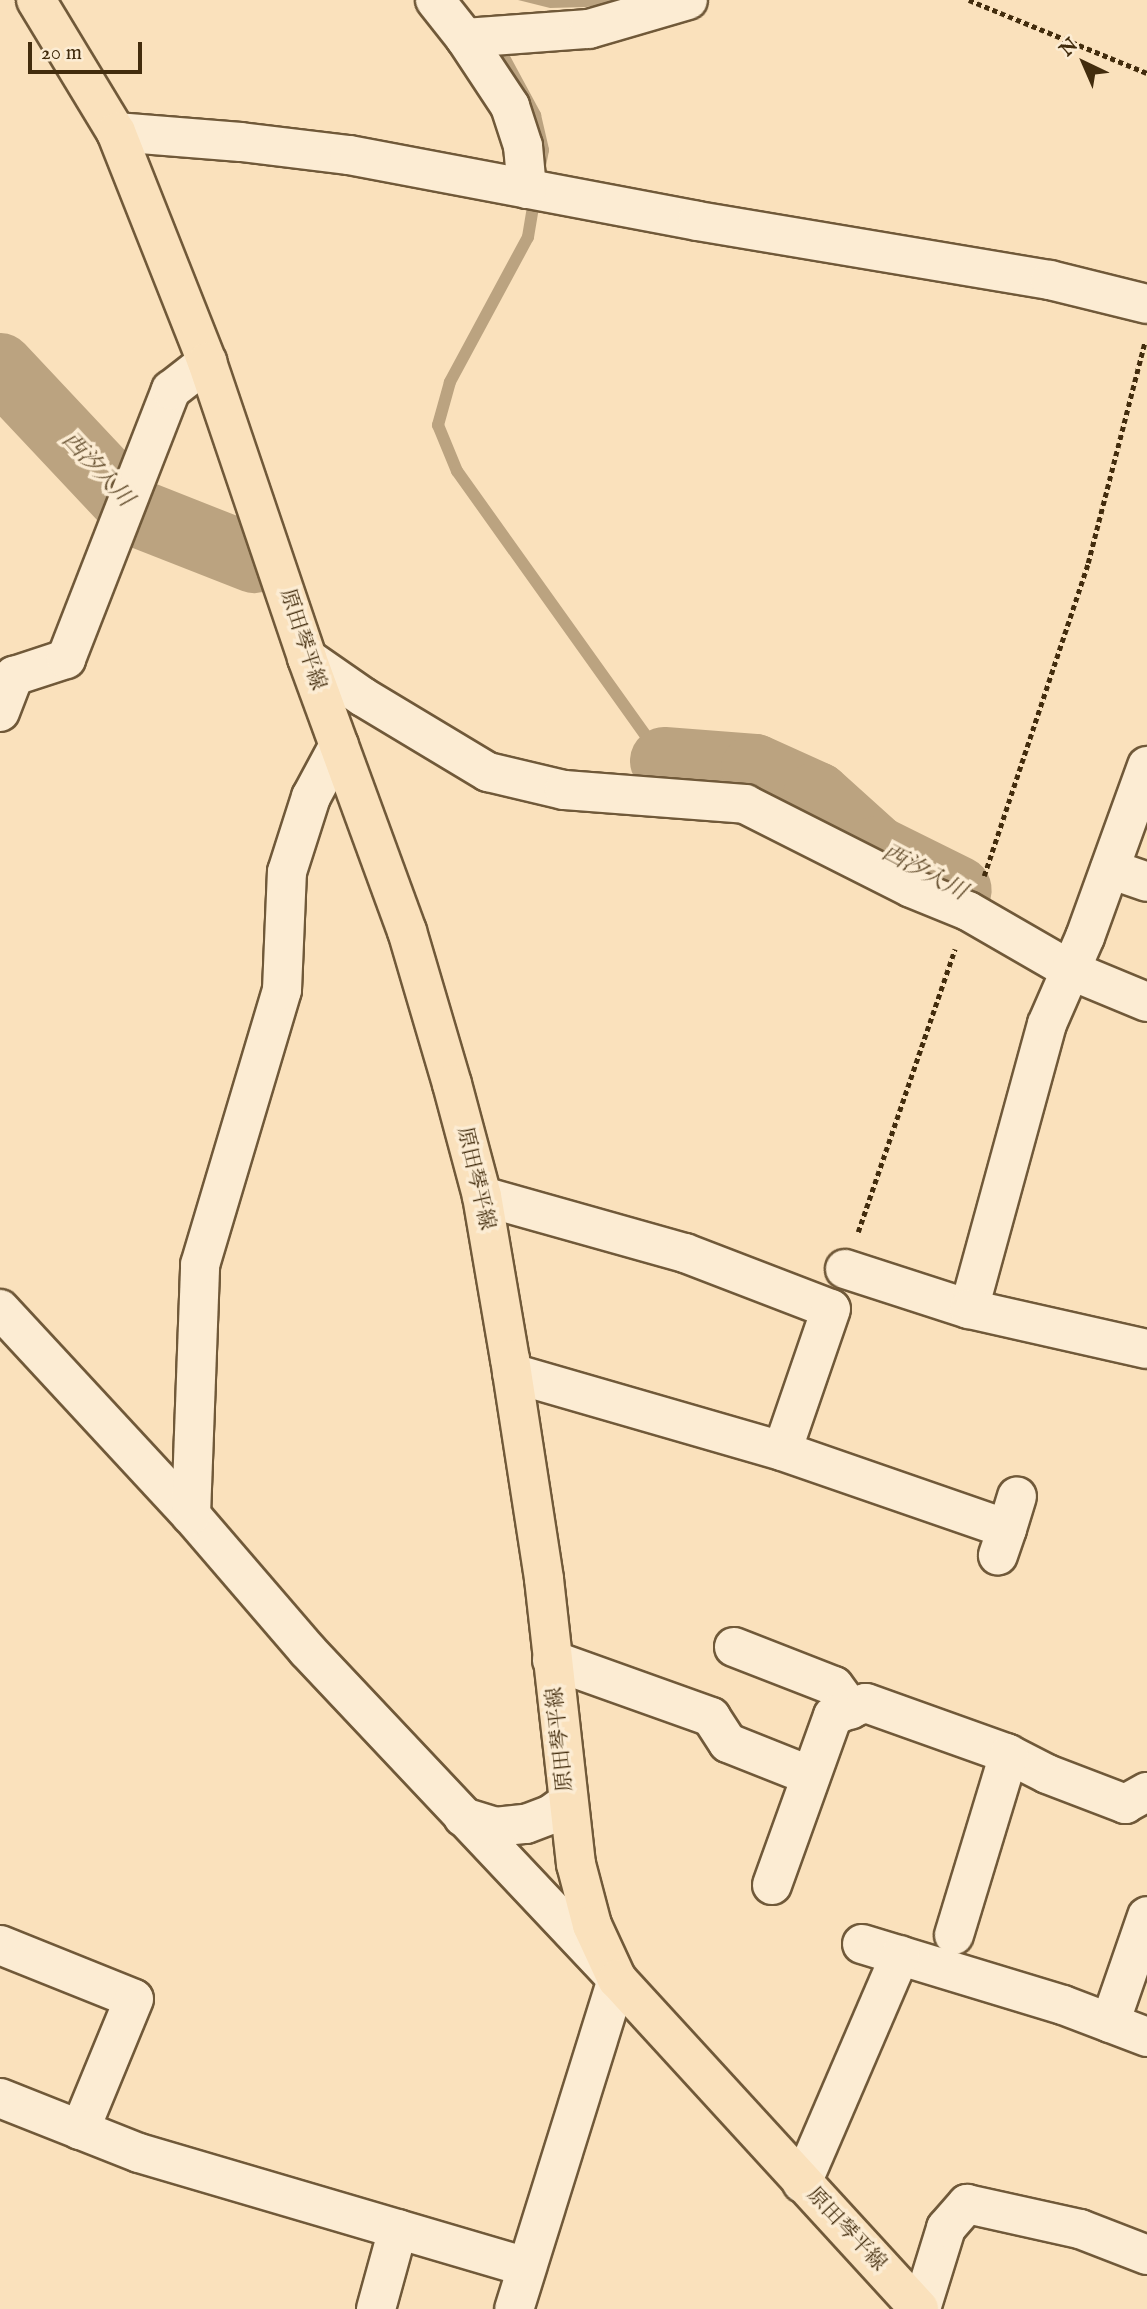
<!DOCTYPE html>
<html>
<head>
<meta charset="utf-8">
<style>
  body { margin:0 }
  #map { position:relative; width:1147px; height:2309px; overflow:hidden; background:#fae1bc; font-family:"IM FELL English","Noto Serif JP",serif }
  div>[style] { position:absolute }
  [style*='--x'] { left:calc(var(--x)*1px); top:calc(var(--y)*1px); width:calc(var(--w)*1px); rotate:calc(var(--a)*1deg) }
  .water>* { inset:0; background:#bba380 }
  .stream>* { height:12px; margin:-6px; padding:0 6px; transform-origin:6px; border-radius:6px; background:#bba380 }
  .river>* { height:68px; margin:-34px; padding:0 34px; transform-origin:34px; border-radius:34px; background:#bba380 }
  .path>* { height:4.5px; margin-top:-2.25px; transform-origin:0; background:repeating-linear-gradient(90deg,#422c0d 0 5px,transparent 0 8.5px) }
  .roads { filter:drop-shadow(2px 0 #705939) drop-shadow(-2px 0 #705939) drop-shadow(0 2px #705939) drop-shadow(0 -2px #705939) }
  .minor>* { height:38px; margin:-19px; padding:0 19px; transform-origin:19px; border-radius:19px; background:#fcecd3 }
  .major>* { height:38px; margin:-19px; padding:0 19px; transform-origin:19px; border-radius:19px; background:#fae1bc }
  span { translate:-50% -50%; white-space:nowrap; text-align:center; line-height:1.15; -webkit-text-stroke:7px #fcecd3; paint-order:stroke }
  .street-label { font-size:21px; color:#422c0d }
  .water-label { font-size:23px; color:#665030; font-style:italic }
  .north { position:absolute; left:1049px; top:28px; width:70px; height:70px; -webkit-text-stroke:5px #fcecd3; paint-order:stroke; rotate:316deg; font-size:19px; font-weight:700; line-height:28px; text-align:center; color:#422c0d }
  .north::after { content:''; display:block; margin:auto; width:24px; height:32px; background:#422c0d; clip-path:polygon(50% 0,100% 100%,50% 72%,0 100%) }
  .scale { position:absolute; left:28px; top:42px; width:114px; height:32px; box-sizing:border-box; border:4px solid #422c0d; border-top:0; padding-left:9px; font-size:21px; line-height:24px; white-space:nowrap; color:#422c0d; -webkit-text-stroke:5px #fcecd3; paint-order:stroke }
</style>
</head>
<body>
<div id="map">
  <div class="water">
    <i style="clip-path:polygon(518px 0,628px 0,586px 7px,550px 8px)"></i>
  </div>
  <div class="stream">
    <i style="--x:492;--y:44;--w:12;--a:42"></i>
    <i style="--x:501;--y:52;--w:72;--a:61.6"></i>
    <i style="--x:535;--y:115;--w:36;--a:77"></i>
    <i style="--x:543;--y:150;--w:16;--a:101"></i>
    <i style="--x:535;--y:195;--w:43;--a:99.5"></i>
    <i style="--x:528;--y:237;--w:165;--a:118.3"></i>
    <i style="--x:450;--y:382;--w:45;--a:105.6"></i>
    <i style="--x:438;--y:425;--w:50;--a:67.6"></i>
    <i style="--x:457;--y:471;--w:356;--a:54.5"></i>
  </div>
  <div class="river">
    <i style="--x:0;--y:367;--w:200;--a:46.8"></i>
    <i style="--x:137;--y:513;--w:126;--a:21.5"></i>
    <i style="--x:664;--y:761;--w:91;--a:4.4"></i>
    <i style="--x:755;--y:768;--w:68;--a:24.3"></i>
    <i style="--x:817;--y:796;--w:81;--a:42"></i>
    <i style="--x:877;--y:850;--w:90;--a:26.3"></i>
  </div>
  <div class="path">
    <i style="--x:969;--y:0;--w:192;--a:22.3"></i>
    <i style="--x:984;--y:876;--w:330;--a:-71.6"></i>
    <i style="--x:1088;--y:563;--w:229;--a:-75.6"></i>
    <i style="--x:858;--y:1232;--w:299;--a:-71.1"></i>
  </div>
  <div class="roads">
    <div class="minor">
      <i style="--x:435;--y:0;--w:48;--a:51.7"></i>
      <i style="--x:116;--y:132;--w:125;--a:4.6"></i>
      <i style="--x:241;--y:142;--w:109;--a:6.9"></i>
      <i style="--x:349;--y:155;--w:354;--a:10.7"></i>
      <i style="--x:697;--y:221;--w:358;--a:9.5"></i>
      <i style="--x:1050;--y:280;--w:100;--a:13.9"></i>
      <i style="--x:527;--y:189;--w:43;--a:-95.3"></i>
      <i style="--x:523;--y:146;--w:42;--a:-108"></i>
      <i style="--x:510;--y:106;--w:82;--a:-123.5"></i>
      <i style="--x:465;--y:38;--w:124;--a:-4.2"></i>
      <i style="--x:589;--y:29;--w:103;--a:-16.3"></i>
      <i style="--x:307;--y:658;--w:68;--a:34.9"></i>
      <i style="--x:363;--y:697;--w:146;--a:31"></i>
      <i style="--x:488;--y:772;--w:78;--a:13.3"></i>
      <i style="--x:564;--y:790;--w:182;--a:4.4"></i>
      <i style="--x:745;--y:804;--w:186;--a:26.8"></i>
      <i style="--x:911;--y:888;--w:61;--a:22"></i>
      <i style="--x:968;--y:911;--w:120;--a:30"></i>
      <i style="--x:1072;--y:971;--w:81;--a:22.5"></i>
      <i style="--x:0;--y:712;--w:39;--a:-69"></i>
      <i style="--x:14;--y:676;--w:55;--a:-18.1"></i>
      <i style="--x:66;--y:659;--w:289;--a:-68.7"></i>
      <i style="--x:171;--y:390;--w:46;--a:-37.9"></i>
      <i style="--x:1110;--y:869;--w:39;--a:19"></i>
      <i style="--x:482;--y:1196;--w:211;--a:15.7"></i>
      <i style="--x:685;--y:1253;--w:156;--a:21"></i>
      <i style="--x:831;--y:1309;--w:150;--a:109"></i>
      <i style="--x:845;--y:1269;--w:130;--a:17.9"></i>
      <i style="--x:969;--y:1309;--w:295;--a:-74.7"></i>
      <i style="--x:1047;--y:1024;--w:95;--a:-66.4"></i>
      <i style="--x:1085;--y:937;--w:182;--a:-70.1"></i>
      <i style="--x:0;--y:1309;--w:281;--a:47.2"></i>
      <i style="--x:191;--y:1515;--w:178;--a:49.3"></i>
      <i style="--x:307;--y:1650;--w:452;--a:46.7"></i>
      <i style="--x:617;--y:1979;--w:346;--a:107.3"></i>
      <i style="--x:969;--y:1309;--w:182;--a:12.7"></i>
      <i style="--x:512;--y:1373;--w:281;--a:16.1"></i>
      <i style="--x:782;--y:1451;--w:238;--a:19.1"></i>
      <i style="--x:1007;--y:1529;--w:28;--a:109"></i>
      <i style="--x:191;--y:1515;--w:250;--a:-87.9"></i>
      <i style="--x:200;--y:1265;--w:287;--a:-73.4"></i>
      <i style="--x:282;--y:990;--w:118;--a:-87.6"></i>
      <i style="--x:287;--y:872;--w:79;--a:-72.3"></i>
      <i style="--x:311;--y:797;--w:59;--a:-61.7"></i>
      <i style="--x:1007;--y:1529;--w:34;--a:-73"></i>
      <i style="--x:734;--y:1647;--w:107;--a:21.3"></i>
      <i style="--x:834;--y:1686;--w:29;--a:54"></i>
      <i style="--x:552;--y:1660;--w:169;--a:19.7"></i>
      <i style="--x:711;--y:1717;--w:31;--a:57"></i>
      <i style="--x:728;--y:1743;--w:89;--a:21.7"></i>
      <i style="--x:463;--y:1817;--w:34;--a:17"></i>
      <i style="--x:495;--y:1827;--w:31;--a:-6"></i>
      <i style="--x:526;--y:1824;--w:26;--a:-21"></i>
      <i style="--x:550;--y:1815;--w:22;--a:-36"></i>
      <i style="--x:772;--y:1885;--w:180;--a:-70.2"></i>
      <i style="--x:833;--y:1716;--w:35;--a:-22"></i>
      <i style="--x:866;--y:1703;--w:149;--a:19.7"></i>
      <i style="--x:1006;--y:1753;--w:46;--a:27.1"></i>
      <i style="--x:1047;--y:1774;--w:84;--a:21"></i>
      <i style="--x:1125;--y:1804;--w:25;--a:-29"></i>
      <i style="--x:954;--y:1935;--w:189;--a:-73.1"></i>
      <i style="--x:862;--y:1944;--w:210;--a:16.9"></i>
      <i style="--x:1063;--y:2005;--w:90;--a:20.9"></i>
      <i style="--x:0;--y:1945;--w:144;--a:21.9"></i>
      <i style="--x:134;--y:1999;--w:142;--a:112.4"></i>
      <i style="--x:1110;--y:2023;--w:113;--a:-70.9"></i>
      <i style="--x:0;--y:2098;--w:149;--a:21.6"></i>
      <i style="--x:139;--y:2153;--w:404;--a:16.4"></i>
      <i style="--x:802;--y:2183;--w:248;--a:-66.7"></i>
      <i style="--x:376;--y:2309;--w:83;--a:-74.6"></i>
      <i style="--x:921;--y:2309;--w:85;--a:-72.8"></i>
      <i style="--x:946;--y:2228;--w:32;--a:-49"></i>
      <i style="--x:967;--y:2204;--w:116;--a:12.5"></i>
      <i style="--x:1080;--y:2229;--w:72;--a:21.2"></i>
    </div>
    <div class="major">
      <i style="--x:36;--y:0;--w:154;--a:58.8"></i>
      <i style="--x:116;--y:132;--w:247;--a:68.4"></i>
      <i style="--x:207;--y:362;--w:312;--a:71.3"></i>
      <i style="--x:307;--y:658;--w:291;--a:69.9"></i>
      <i style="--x:407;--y:931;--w:159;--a:73.6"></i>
      <i style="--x:452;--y:1084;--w:116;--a:75"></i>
      <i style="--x:482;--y:1196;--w:165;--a:80.3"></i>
      <i style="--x:510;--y:1359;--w:223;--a:81.2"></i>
      <i style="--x:544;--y:1579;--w:287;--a:83.6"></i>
      <i style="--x:576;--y:1864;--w:63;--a:75.3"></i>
      <i style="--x:592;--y:1925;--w:60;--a:65.2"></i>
      <i style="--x:617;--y:1979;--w:447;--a:47.5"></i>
    </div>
  </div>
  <div class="street-label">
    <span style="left:302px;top:640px;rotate:72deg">原田琴平線</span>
    <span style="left:475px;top:1179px;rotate:77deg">原田琴平線</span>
    <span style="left:561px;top:1739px;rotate:-96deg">原田琴平線</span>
    <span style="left:846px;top:2230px;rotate:47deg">原田琴平線</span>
  </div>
  <div class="water-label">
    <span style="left:97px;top:470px;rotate:47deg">西汐入川</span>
    <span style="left:924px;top:873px;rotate:28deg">西汐入川</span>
  </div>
  <div class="north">N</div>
  <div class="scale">20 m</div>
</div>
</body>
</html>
